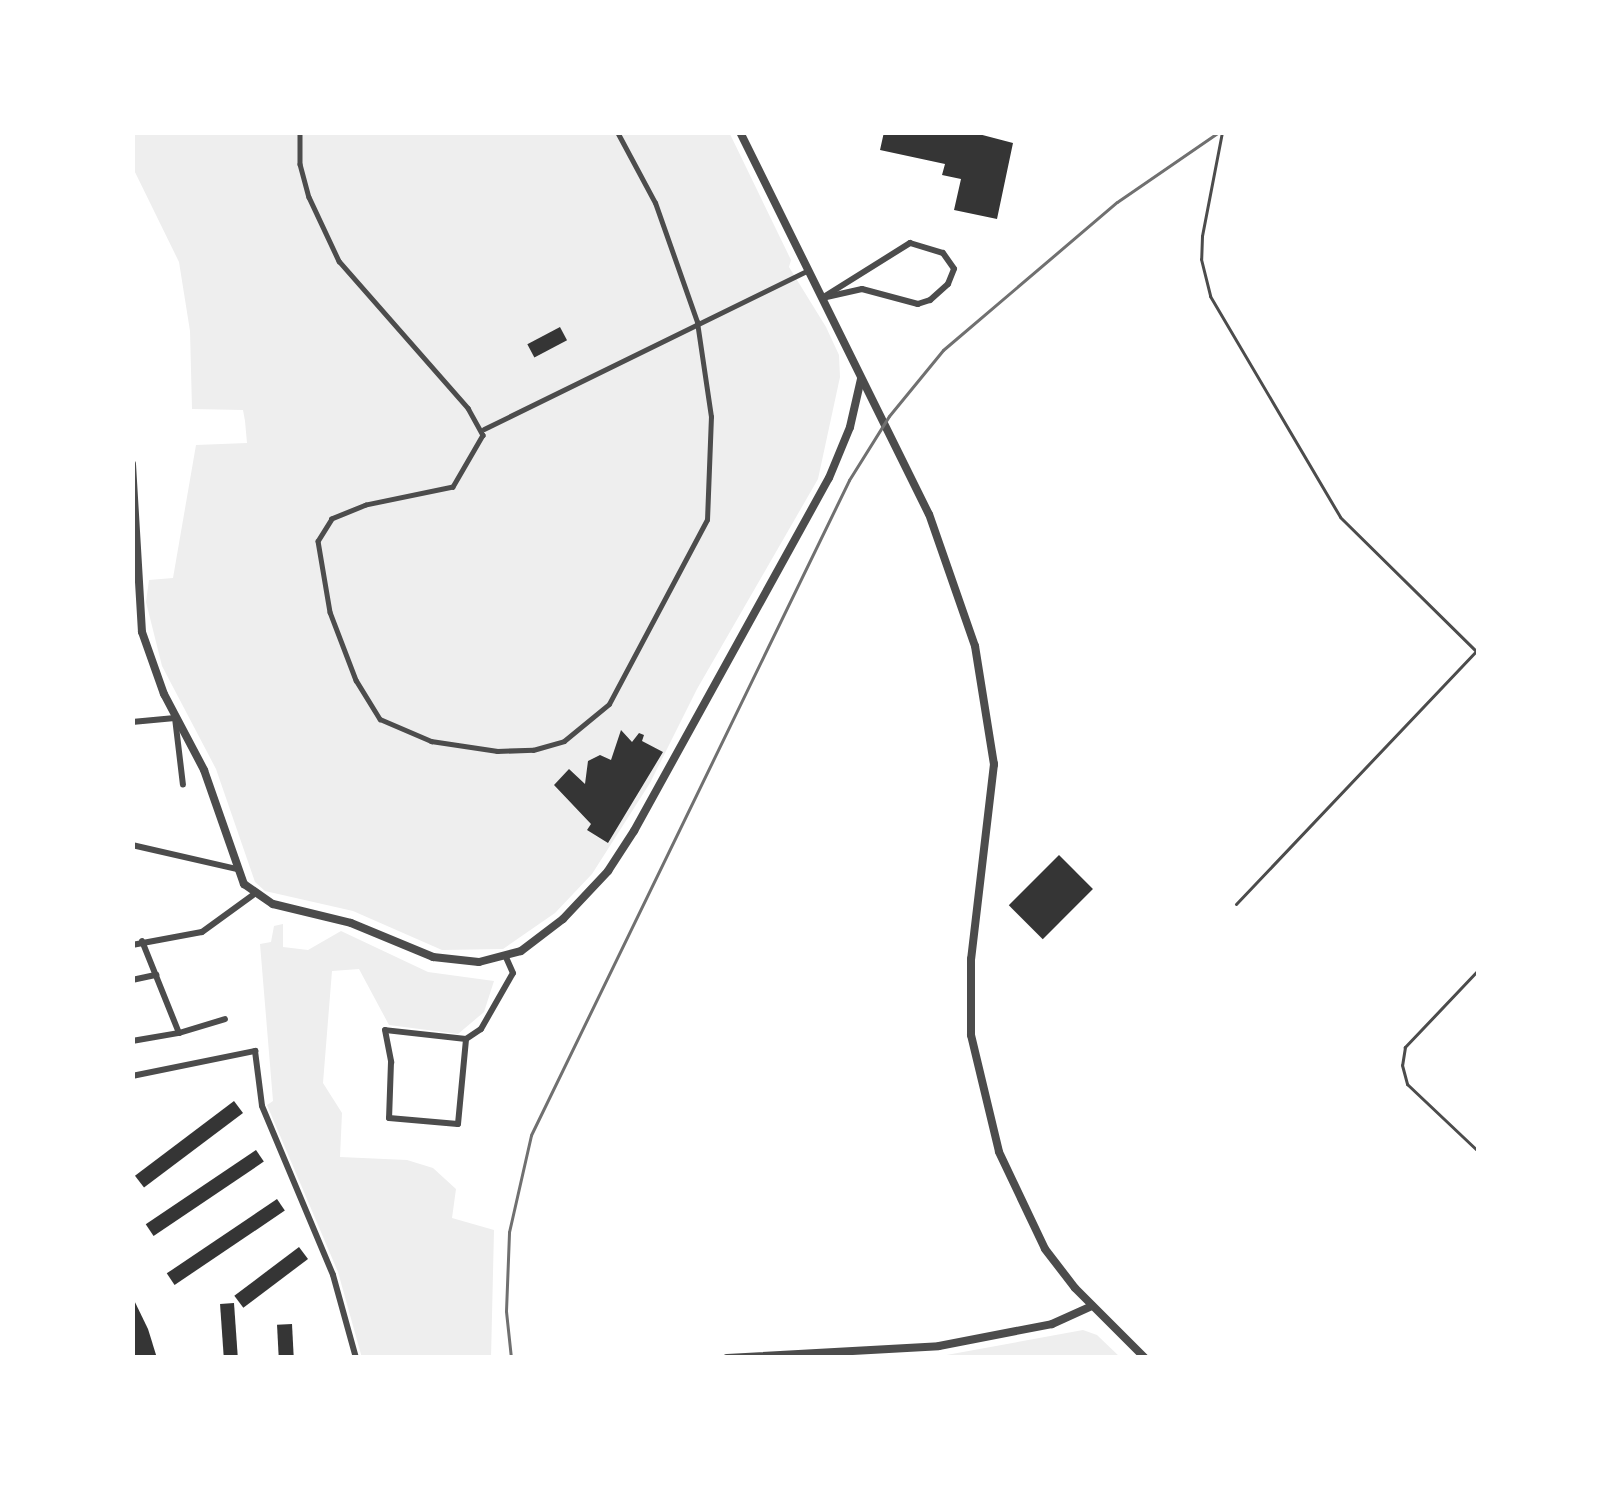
<!DOCTYPE html>
<html>
<head>
<meta charset="utf-8">
<style>
  body { margin:0 }
  #map { position:relative; width:1611px; height:1490px; overflow:hidden; background:#fff; font-family:Signika,sans-serif }
  div>[style] { position:absolute }
  [style*='--x'] { left:calc(var(--x)*1px); top:calc(var(--y)*1px); width:calc(var(--w)*1px); rotate:calc(var(--a)*1deg) }
  .green>* { inset:0; background:#eee }
  .building>* { inset:0; background:#353535; transform-origin:0 0 }
  .service>* { height:3px; margin:-1.5px; padding:0 1.5px; transform-origin:1.5px; border-radius:1.5px; background:#4c4c4c }
  .pedestrian>* { height:4.5px; margin:-2.25px; padding:0 2.25px; transform-origin:2.25px; border-radius:2.25px; background:#4c4c4c }
  .minor>* { height:6px; margin:-3px; padding:0 3px; transform-origin:3px; border-radius:3px; background:#4c4c4c }
  .tertiary>* { height:8px; margin:-4px; padding:0 4px; transform-origin:4px; border-radius:4px; background:#4c4c4c }
  .rail>* { height:3px; margin:-1.5px; padding:0 1.5px; transform-origin:1.5px; border-radius:1.5px; background:#707070 }
  span { translate:-50% -50%; white-space:nowrap; text-align:center; line-height:1.15; -webkit-text-stroke:10px #fff; paint-order:stroke }
  .frame { position:absolute; inset:0; border:135px solid #fff; pointer-events:none }
</style>
</head>
<body>
<div id="map">
  <div class="green">
    <i style="clip-path:polygon(132px 132px,729px 132px,791px 260px,789px 267px,826px 327px,839px 355px,840px 377px,818px 479px,697px 689px,650px 783px,592px 874px,555px 913px,503px 949px,442px 950px,353px 911px,265px 891px,255px 882px,216px 769px,162px 666px,146px 602px,149px 580px,173px 578px,196px 445px,247px 443px,245px 421px,243px 410px,192px 409px,190px 331px,179px 262px,132px 166px)"></i>
    <i style="clip-path:polygon(283px 924px,283px 947px,308px 950px,341px 931px,428px 972px,494px 981px,484px 1012px,458px 1034px,389px 1025px,359px 969px,332px 971px,323px 1083px,342px 1113px,340px 1157px,407px 1160px,433px 1168px,456px 1189px,452px 1218px,494px 1230px,491px 1358px,362px 1358px,338px 1272px,267px 1105px,273px 1101px,260px 944px,271px 942px,274px 926px)"></i>
    <i style="clip-path:polygon(1083px 1330px,1097px 1335px,1121px 1358px,930px 1358px)"></i>
  </div>
  <div class="building">
    <i style="clip-path:polygon(884px 132px,971px 132px,1013px 143px,997px 219px,954px 210px,961px 179px,942px 175px,945px 164px,880px 150px)"></i>
    <i style="left:560px;top:327px;width:15px;height:37px;rotate:62deg"></i>
    <i style="clip-path:polygon(621px 730px,632px 742px,639px 733px,644px 735px,642px 741px,663px 752px,608px 843px,587px 830px,591px 824px,554px 785px,569px 769px,585px 784px,588px 761px,600px 755px,611px 760px)"></i>
    <i style="left:1059px;top:855px;width:48px;height:71px;rotate:45deg"></i>
    <i style="left:234px;top:1101px;width:15px;height:124px;rotate:53deg"></i>
    <i style="left:256px;top:1150px;width:14px;height:133px;rotate:56deg"></i>
    <i style="left:277px;top:1199px;width:14px;height:133px;rotate:56deg"></i>
    <i style="left:299px;top:1247px;width:15px;height:81px;rotate:53deg"></i>
    <i style="clip-path:polygon(132px 1296px,148px 1329px,157px 1358px,132px 1356px)"></i>
    <i style="left:234px;top:1303px;width:55px;height:14px;rotate:86deg"></i>
    <i style="left:292px;top:1324px;width:34px;height:15px;rotate:87deg"></i>
  </div>
  <div class="service">
    <i style="--x:1222;--y:132;--w:106;--a:100.9"></i>
    <i style="--x:1202;--y:236;--w:23;--a:92"></i>
    <i style="--x:1201;--y:259;--w:38;--a:76"></i>
    <i style="--x:1210;--y:296;--w:256;--a:59.5"></i>
    <i style="--x:1340;--y:517;--w:195;--a:44.6"></i>
    <i style="--x:1236;--y:904;--w:353;--a:-46.5"></i>
    <i style="--x:1479;--y:969;--w:108;--a:133.5"></i>
    <i style="--x:1405;--y:1047;--w:18;--a:99"></i>
    <i style="--x:1402;--y:1065;--w:20;--a:75"></i>
    <i style="--x:1407;--y:1084;--w:99;--a:43.4"></i>
  </div>
  <div class="pedestrian">
    <i style="--x:300;--y:132;--w:32;--a:90"></i>
    <i style="--x:300;--y:164;--w:34;--a:75"></i>
    <i style="--x:309;--y:197;--w:71;--a:64.9"></i>
    <i style="--x:339;--y:261;--w:196;--a:48.7"></i>
    <i style="--x:468;--y:408;--w:31;--a:61"></i>
    <i style="--x:483;--y:435;--w:60;--a:120"></i>
    <i style="--x:453;--y:487;--w:89;--a:168.3"></i>
    <i style="--x:366;--y:505;--w:37;--a:158"></i>
    <i style="--x:332;--y:519;--w:26;--a:122"></i>
    <i style="--x:318;--y:541;--w:72;--a:80.4"></i>
    <i style="--x:330;--y:612;--w:73;--a:69.1"></i>
    <i style="--x:356;--y:680;--w:46;--a:58.4"></i>
    <i style="--x:380;--y:719;--w:56;--a:23.3"></i>
    <i style="--x:431;--y:741;--w:67;--a:8.6"></i>
    <i style="--x:497;--y:751;--w:36;--a:-2"></i>
    <i style="--x:533;--y:750;--w:32;--a:-16"></i>
    <i style="--x:564;--y:741;--w:58;--a:-39.4"></i>
    <i style="--x:609;--y:704;--w:208;--a:-62"></i>
    <i style="--x:707;--y:520;--w:103;--a:-87.8"></i>
    <i style="--x:711;--y:417;--w:96;--a:-98.4"></i>
    <i style="--x:697;--y:322;--w:126;--a:-109.4"></i>
    <i style="--x:655;--y:203;--w:81;--a:-118.2"></i>
    <i style="--x:484;--y:429;--w:361;--a:-26.1"></i>
  </div>
  <div class="minor">
    <i style="--x:910;--y:243;--w:34;--a:17"></i>
    <i style="--x:943;--y:253;--w:19;--a:55"></i>
    <i style="--x:954;--y:269;--w:16;--a:112"></i>
    <i style="--x:948;--y:284;--w:24;--a:138"></i>
    <i style="--x:930;--y:300;--w:13;--a:162"></i>
    <i style="--x:918;--y:304;--w:58;--a:-165"></i>
    <i style="--x:862;--y:289;--w:41;--a:167.3"></i>
    <i style="--x:822;--y:298;--w:104;--a:-32"></i>
    <i style="--x:132;--y:722;--w:43;--a:-5.3"></i>
    <i style="--x:175;--y:718;--w:67;--a:83.2"></i>
    <i style="--x:132;--y:845;--w:108;--a:12.9"></i>
    <i style="--x:132;--y:945;--w:71;--a:-10.5"></i>
    <i style="--x:202;--y:932;--w:63;--a:-36"></i>
    <i style="--x:132;--y:980;--w:25;--a:-12"></i>
    <i style="--x:179;--y:1033;--w:48;--a:-16.9"></i>
    <i style="--x:466;--y:1039;--w:81;--a:-173.7"></i>
    <i style="--x:385;--y:1030;--w:33;--a:79"></i>
    <i style="--x:391;--y:1062;--w:56;--a:92"></i>
    <i style="--x:389;--y:1118;--w:69;--a:5"></i>
    <i style="--x:458;--y:1124;--w:85;--a:-84.6"></i>
    <i style="--x:466;--y:1039;--w:18;--a:-34"></i>
    <i style="--x:481;--y:1029;--w:64;--a:-60.3"></i>
    <i style="--x:513;--y:973;--w:17;--a:-114"></i>
    <i style="--x:132;--y:1041;--w:48;--a:-9.7"></i>
    <i style="--x:179;--y:1033;--w:99;--a:-111.9"></i>
    <i style="--x:132;--y:1076;--w:126;--a:-11.5"></i>
    <i style="--x:255;--y:1051;--w:55;--a:82.7"></i>
    <i style="--x:262;--y:1106;--w:183;--a:67.2"></i>
    <i style="--x:333;--y:1275;--w:86;--a:74.5"></i>
  </div>
  <div class="tertiary">
    <i style="--x:740;--y:132;--w:426;--a:63.7"></i>
    <i style="--x:929;--y:514;--w:140;--a:70.8"></i>
    <i style="--x:975;--y:646;--w:120;--a:80.9"></i>
    <i style="--x:994;--y:764;--w:196;--a:96.7"></i>
    <i style="--x:971;--y:959;--w:76;--a:90"></i>
    <i style="--x:971;--y:1035;--w:120;--a:76.5"></i>
    <i style="--x:999;--y:1152;--w:107;--a:64.6"></i>
    <i style="--x:1045;--y:1249;--w:49;--a:52.4"></i>
    <i style="--x:1075;--y:1288;--w:99;--a:45"></i>
    <i style="--x:132;--y:464;--w:168;--a:86.6"></i>
    <i style="--x:142;--y:632;--w:66;--a:70.5"></i>
    <i style="--x:164;--y:694;--w:86;--a:62.2"></i>
    <i style="--x:204;--y:770;--w:121;--a:70.7"></i>
    <i style="--x:244;--y:884;--w:35;--a:35"></i>
    <i style="--x:273;--y:904;--w:80;--a:13.7"></i>
    <i style="--x:351;--y:923;--w:89;--a:22.5"></i>
    <i style="--x:433;--y:957;--w:46;--a:6.2"></i>
    <i style="--x:479;--y:962;--w:43;--a:-14.7"></i>
    <i style="--x:521;--y:951;--w:53;--a:-37.3"></i>
    <i style="--x:563;--y:919;--w:66;--a:-46.8"></i>
    <i style="--x:608;--y:871;--w:48;--a:-57"></i>
    <i style="--x:634;--y:831;--w:403;--a:-61.1"></i>
    <i style="--x:829;--y:478;--w:55;--a:-67.6"></i>
    <i style="--x:850;--y:427;--w:49;--a:-77.1"></i>
    <i style="--x:727;--y:1358;--w:212;--a:-3.2"></i>
    <i style="--x:939;--y:1346;--w:115;--a:-11"></i>
    <i style="--x:1052;--y:1324;--w:44;--a:-24.2"></i>
  </div>
  <div class="rail">
    <i style="--x:511;--y:1358;--w:47;--a:-96.1"></i>
    <i style="--x:506;--y:1311;--w:79;--a:-87.8"></i>
    <i style="--x:509;--y:1232;--w:99;--a:-77.2"></i>
    <i style="--x:531;--y:1135;--w:728;--a:-64.1"></i>
    <i style="--x:849;--y:480;--w:75;--a:-58"></i>
    <i style="--x:889;--y:416;--w:85;--a:-50.7"></i>
    <i style="--x:943;--y:350;--w:228;--a:-40.4"></i>
    <i style="--x:1117;--y:202;--w:124;--a:-34.5"></i>
  </div>
  <div class="frame"></div>
</div>
</body>
</html>
